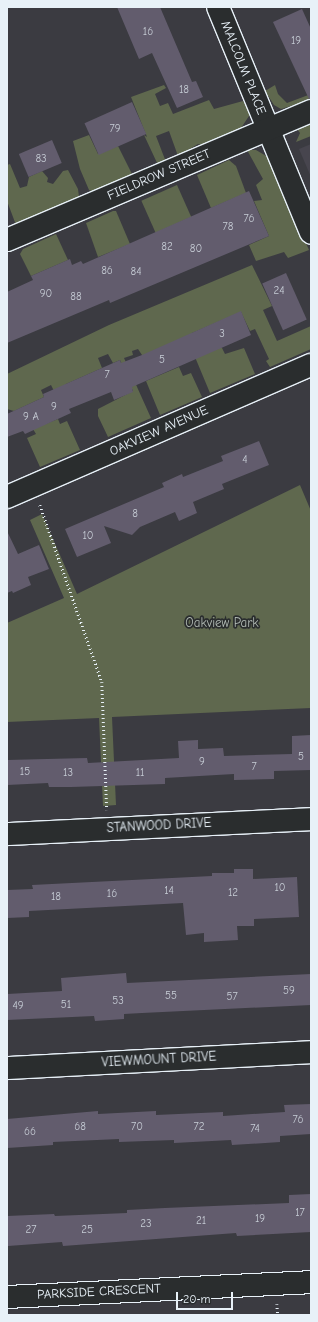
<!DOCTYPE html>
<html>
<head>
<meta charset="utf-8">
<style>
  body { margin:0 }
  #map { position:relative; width:318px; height:1322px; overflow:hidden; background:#3b3b41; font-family:"Comic Neue",sans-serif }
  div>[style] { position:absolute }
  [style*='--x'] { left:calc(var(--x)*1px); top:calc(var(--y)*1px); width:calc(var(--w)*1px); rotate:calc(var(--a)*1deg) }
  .built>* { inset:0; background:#47454e }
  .green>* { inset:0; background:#5f684e; transform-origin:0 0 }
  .building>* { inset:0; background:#625c6d; transform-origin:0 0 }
  .path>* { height:2.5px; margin-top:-1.25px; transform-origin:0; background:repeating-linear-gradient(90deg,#e8f1f8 0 1px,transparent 0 4px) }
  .roads { filter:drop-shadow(1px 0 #e8f1f8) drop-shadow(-1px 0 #e8f1f8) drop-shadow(0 1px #e8f1f8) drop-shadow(0 -1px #e8f1f8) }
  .minor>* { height:22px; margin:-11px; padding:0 11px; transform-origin:11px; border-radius:11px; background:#2a2d2e }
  span { translate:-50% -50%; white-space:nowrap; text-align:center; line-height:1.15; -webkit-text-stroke:3.5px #2a2d2e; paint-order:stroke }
  .number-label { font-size:11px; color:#c6ccd5 }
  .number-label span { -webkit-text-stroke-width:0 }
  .street-label { font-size:13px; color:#e8f1f8 }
  .park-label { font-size:13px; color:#b1bab4 }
  .frame { position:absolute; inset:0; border:8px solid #e8f1f8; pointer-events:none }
  .scale { position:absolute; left:176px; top:1292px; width:57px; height:18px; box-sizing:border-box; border:2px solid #e8f1f8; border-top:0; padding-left:5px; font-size:12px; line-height:14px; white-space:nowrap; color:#e8f1f8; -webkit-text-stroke:3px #2a2d2e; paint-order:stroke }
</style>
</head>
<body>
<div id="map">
  <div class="built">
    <i style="clip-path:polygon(311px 144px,311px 177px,299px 149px)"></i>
  </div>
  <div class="green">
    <i style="clip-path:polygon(164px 85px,166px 88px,155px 94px,160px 106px,168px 103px,173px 114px,209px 100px,214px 109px,243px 101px,249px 109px,249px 116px,241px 128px,202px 145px,198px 144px,178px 156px,169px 131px,156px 136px,166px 162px,158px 165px,144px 135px,147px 137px,131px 97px)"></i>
    <i style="clip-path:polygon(275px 85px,278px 94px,287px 103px,311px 94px,311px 100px,281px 109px,274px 105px,265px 91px)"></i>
    <i style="clip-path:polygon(311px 122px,311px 136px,296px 142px,300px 133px,297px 129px)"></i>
    <i style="clip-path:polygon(89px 135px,98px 154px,118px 146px,133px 176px,94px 192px,89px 190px,80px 169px,73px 141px)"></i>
    <i style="clip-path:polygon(247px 150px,256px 150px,268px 157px,309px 250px,288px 258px,284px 252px,256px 261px,249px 245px,269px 236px,254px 201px,262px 200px,256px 185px,263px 179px)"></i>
    <i style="clip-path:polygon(229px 160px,236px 166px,246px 193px,211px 208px,197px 175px)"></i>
    <i style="clip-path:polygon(10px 164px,20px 188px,27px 186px,29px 177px,42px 171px,48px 178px,47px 182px,53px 184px,63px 171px,68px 170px,78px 189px,79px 197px,16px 225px,7px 201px,7px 165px)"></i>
    <i style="left:177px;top:185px;width:35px;height:39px;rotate:66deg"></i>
    <i style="clip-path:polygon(113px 211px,116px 211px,130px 244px,98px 257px,86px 223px)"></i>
    <i style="clip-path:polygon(56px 234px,68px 260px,31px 276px,20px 254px,23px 249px)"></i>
    <i style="clip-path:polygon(252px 265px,272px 306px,263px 310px,277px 341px,311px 326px,311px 349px,270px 367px,266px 361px,269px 359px,255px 329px,250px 331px,241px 312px,192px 333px,222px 348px,225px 354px,244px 348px,255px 374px,210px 393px,195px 357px,142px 355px,138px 349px,132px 351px,133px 355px,124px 358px,151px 418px,108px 437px,98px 416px,98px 409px,133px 391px,120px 360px,113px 363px,108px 354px,98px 358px,102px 368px,66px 384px,55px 393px,51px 385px,41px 390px,44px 397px,14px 411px,7px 409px,7px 374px,109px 325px)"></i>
    <i style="clip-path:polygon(179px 367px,183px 376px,191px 373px,202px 397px,160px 415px,146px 381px)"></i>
    <i style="clip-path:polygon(58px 419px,60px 424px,67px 421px,80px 450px,40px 467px,27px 438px,36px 434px,33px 429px)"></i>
    <i style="clip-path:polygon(300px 485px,311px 511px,311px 708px,112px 717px,116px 805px,103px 806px,99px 718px,7px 722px,7px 623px,64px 598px,30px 520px,42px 514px,77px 594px)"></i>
  </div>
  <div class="building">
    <i style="clip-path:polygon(117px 7px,160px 7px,192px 82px,196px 81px,203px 97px,177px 108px,152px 53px,139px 59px)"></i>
    <i style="clip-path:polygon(302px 9px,311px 29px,311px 99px,309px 99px,273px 22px)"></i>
    <i style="left:132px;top:102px;width:35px;height:52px;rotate:66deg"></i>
    <i style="left:52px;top:140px;width:25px;height:36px;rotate:67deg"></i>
    <i style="clip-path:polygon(249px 191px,269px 236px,110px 303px,109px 300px,7px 343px,7px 292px,33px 280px,31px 276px,70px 259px,72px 265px,81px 261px,83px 264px)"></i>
    <i style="left:286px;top:273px;width:51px;height:26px;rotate:66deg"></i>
    <i style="clip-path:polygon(241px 311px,251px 335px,132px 387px,133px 392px,114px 400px,111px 392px,69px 409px,71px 413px,25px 434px,23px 431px,7px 437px,7px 414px,44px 397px,43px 394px,120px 360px,121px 363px,142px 355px)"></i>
    <i style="clip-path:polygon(259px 441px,269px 465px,222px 484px,224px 489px,193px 502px,197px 513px,179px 521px,175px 512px,140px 527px,132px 535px,104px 526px,111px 543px,77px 557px,65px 529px,164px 487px,162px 483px,182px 474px,183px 477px,223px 461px,221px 456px)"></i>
    <i style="clip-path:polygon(7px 531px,18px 554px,39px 545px,49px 569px,28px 577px,31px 585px,13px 593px,12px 591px,7px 593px)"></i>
    <i style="clip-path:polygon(311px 735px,311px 770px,274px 771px,274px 779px,234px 780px,234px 774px,165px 778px,165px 784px,71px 787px,49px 787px,48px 783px,7px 785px,7px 760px,87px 758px,88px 763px,179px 758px,178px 741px,198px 740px,198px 749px,223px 748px,224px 756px,292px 754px,292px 736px)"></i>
    <i style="clip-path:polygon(234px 869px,253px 869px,253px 879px,297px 877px,299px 917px,254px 919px,254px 926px,237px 926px,238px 940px,204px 942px,204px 933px,186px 935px,183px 903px,29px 911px,29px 917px,7px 918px,7px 890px,33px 889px,32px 885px,212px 876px,212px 873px,234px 873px)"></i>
    <i style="clip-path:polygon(126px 973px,127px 983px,311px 974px,311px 1005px,142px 1013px,124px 1014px,124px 1019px,95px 1021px,94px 1016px,7px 1020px,7px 994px,62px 991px,61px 978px)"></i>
    <i style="clip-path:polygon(311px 1104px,311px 1134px,280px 1136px,280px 1142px,232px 1145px,231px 1140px,174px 1143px,174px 1140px,119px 1142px,119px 1139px,53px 1142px,53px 1145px,7px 1148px,7px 1119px,98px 1111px,98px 1114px,156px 1111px,156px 1115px,223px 1112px,223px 1116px,285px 1112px,284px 1105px)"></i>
    <i style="clip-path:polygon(311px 1194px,311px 1232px,237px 1236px,236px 1233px,63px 1246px,62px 1242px,8px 1246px,7px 1216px,54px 1214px,55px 1216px,127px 1213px,127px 1210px,165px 1208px,289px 1203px,289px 1195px)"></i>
  </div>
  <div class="path">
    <i style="--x:40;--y:505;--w:188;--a:70.7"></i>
    <i style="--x:102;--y:682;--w:128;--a:87.8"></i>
    <i style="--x:277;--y:1304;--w:11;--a:85"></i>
  </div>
  <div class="roads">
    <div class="minor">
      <i style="--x:218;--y:7;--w:244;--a:67.6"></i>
      <i style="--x:7;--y:240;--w:330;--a:-23"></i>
      <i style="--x:7;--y:497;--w:331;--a:-23.5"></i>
      <i style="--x:7;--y:834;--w:304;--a:-2.8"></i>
      <i style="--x:7;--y:1068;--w:304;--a:-3"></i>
      <i style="--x:7;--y:1297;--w:304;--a:-2.8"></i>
    </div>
  </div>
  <div class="number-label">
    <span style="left:148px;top:32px">16</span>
    <span style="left:296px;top:41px">19</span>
    <span style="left:184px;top:90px">18</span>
    <span style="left:115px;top:129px">79</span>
    <span style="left:41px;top:159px">83</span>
    <span style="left:249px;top:219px">76</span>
    <span style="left:228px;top:227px">78</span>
    <span style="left:167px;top:247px">82</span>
    <span style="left:196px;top:249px">80</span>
    <span style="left:107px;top:271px">86</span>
    <span style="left:136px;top:272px">84</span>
    <span style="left:279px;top:291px">24</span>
    <span style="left:46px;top:294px">90</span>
    <span style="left:76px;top:297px">88</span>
    <span style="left:222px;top:334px">3</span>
    <span style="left:162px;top:360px">5</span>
    <span style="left:107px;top:375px">7</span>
    <span style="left:54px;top:407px">9</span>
    <span style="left:31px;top:417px">9 A</span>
    <span style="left:245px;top:460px">4</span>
    <span style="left:135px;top:514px">8</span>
    <span style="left:88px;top:536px">10</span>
    <span style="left:301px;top:757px">5</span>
    <span style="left:202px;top:762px">9</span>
    <span style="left:254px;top:767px">7</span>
    <span style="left:25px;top:772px">15</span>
    <span style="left:68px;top:773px">13</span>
    <span style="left:140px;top:773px">11</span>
    <span style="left:280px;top:888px">10</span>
    <span style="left:169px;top:891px">14</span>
    <span style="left:233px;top:893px">12</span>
    <span style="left:112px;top:894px">16</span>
    <span style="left:56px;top:897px">18</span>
    <span style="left:289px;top:991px">59</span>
    <span style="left:171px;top:996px">55</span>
    <span style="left:232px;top:997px">57</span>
    <span style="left:118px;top:1001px">53</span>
    <span style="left:66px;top:1005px">51</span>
    <span style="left:18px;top:1006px">49</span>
    <span style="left:298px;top:1120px">76</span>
    <span style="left:80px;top:1127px">68</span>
    <span style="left:137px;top:1127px">70</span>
    <span style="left:199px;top:1127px">72</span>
    <span style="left:255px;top:1129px">74</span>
    <span style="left:30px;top:1132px">66</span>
    <span style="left:300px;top:1213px">17</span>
    <span style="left:260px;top:1219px">19</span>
    <span style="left:201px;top:1221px">21</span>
    <span style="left:146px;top:1224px">23</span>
    <span style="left:31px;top:1230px">27</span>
    <span style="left:87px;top:1230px">25</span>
  </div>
  <div class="street-label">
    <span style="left:243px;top:68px;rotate:68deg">MALCOLM PLACE</span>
    <span style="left:159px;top:175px;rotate:-23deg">FIELDROW STREET</span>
    <span style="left:159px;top:431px;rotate:-24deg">OAKVIEW AVENUE</span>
    <span style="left:159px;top:826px;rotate:-3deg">STANWOOD DRIVE</span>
    <span style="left:159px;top:1060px;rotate:-3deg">VIEWMOUNT DRIVE</span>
    <span style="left:99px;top:1292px;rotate:-3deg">PARKSIDE CRESCENT</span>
  </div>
  <div class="park-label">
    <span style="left:222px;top:623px">Oakview Park</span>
  </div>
  <div class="frame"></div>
  <div class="scale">20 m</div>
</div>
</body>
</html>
